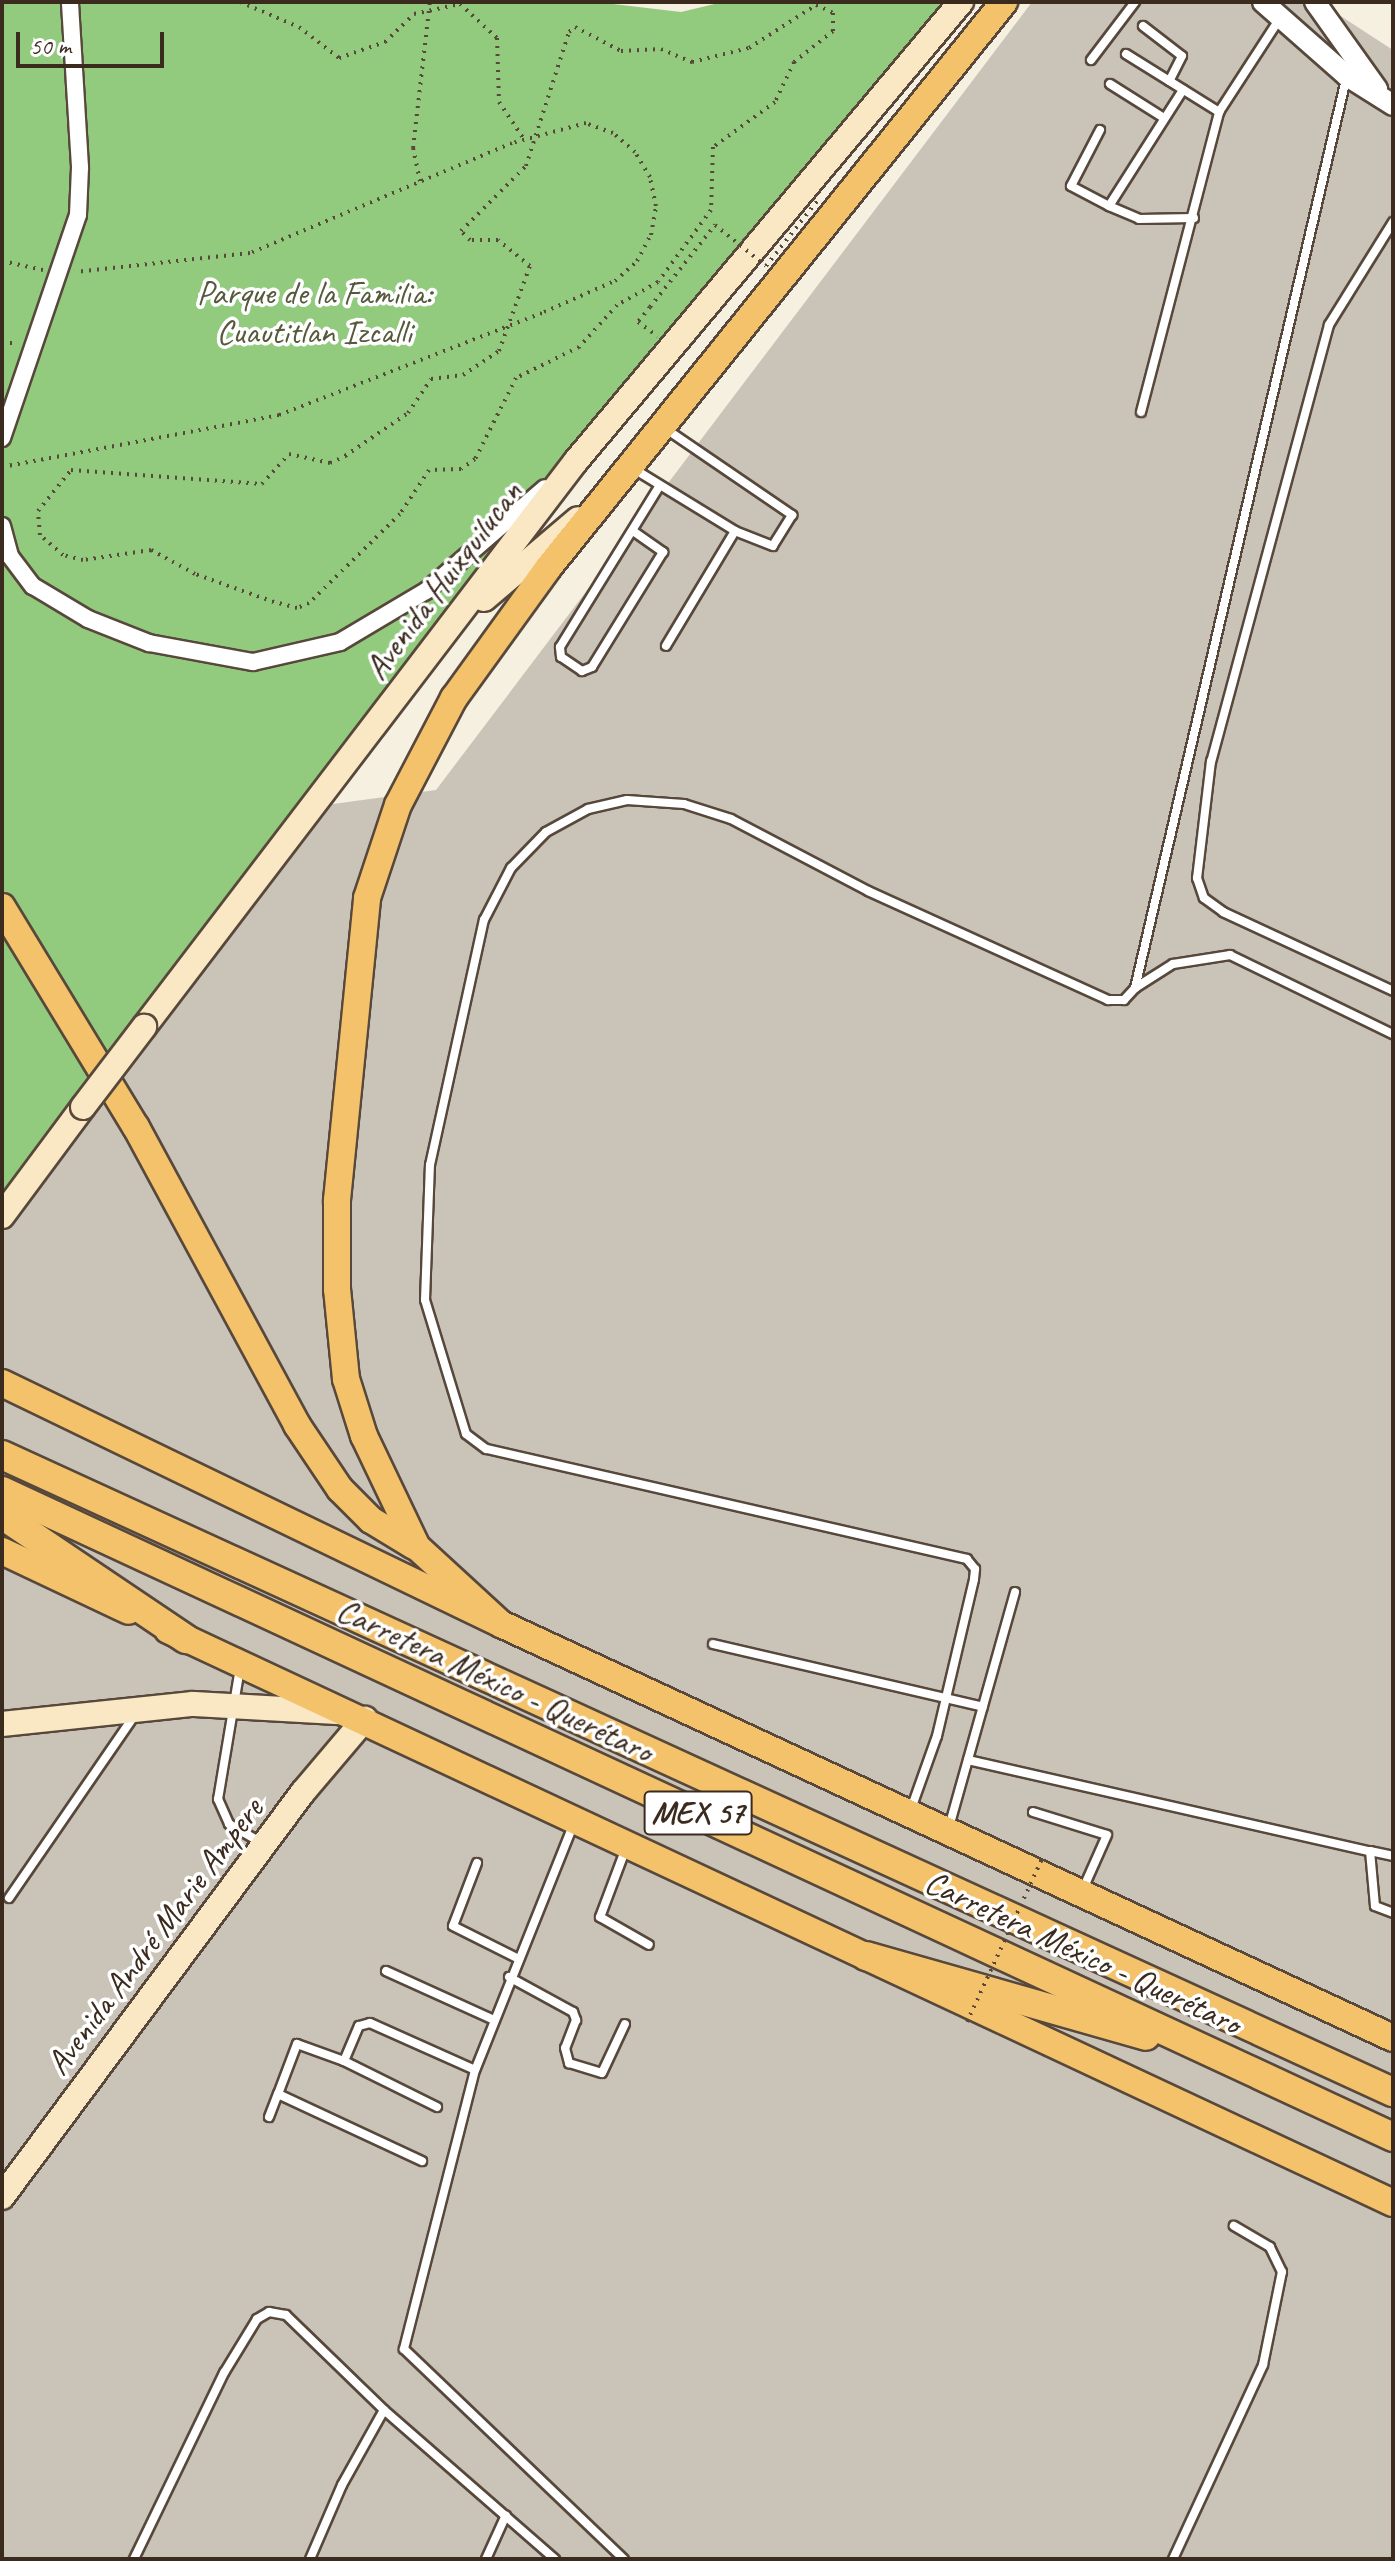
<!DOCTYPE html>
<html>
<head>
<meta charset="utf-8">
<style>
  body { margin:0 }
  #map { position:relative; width:1395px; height:2561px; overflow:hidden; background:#f5f0e0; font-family:Caveat,sans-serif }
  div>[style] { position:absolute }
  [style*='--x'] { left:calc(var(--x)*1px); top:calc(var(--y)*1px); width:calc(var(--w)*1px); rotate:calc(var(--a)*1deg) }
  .industrial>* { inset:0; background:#cac3b8 }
  .green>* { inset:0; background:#92ca7e }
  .path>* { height:4px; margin-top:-2px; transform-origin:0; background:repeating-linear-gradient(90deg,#57483b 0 2px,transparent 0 8px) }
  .roads { filter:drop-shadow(2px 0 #57483b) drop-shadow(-2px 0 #57483b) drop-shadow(0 2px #57483b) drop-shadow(0 -2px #57483b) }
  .service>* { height:8px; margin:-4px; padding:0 4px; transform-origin:4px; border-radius:4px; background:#fff }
  .minor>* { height:16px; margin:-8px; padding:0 8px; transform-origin:8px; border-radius:8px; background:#fff }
  .tertiary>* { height:20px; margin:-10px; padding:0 10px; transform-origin:10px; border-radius:10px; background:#fff }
  .secondary>* { height:24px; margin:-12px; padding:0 12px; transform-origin:12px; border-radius:12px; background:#fae7c3 }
  .primary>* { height:26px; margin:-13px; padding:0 13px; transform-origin:13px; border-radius:13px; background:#f3c26a }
  .trunk>* { height:28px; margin:-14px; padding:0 14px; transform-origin:14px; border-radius:14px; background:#f3c26a }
  .path-bridge>* { height:4px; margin-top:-2px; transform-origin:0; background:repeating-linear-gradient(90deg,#57483b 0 2px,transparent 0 8px) }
  .bridges { filter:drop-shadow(2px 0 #57483b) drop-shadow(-2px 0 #57483b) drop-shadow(0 2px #57483b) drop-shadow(0 -2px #57483b) }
  .secondary-bridge>* { height:24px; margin:-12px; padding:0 12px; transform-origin:12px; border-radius:12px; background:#fae7c3 }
  span { translate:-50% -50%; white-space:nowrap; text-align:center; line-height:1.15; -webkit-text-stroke:7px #fff; paint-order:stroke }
  .shield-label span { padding:2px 6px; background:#fff; border:2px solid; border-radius:6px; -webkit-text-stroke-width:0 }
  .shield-label { font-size:32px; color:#3b2a1e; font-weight:700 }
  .park-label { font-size:34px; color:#555a3b }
  .street-label { font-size:34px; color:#3b2a1e }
  .frame { position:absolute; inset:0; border:4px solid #3b2a1e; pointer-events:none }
  .scale { position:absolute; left:16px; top:32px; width:148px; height:36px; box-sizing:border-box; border:4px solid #3b2a1e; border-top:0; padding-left:10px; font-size:24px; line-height:28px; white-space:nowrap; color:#3b2a1e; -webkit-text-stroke:6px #fff; paint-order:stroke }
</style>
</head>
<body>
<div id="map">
  <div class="industrial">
    <i style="clip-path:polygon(1032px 2px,1319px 2px,1393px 50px,1393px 2559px,2px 2559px,2px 849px,436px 790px)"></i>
  </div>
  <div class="green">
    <i style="clip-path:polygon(2px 2px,596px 2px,681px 12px,723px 2px,960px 2px,2px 1198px)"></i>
  </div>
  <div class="path">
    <i style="--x:240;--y:2;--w:64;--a:23"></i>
    <i style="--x:299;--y:27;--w:51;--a:37.8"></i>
    <i style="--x:339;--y:58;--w:49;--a:-19.2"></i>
    <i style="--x:385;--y:42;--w:40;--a:-44"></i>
    <i style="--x:414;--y:14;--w:47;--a:-12.3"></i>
    <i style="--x:460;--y:4;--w:50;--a:42.6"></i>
    <i style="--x:497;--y:38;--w:64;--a:88.2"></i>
    <i style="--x:499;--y:102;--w:45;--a:56"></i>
    <i style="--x:816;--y:5;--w:19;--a:25"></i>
    <i style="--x:833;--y:13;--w:18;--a:90"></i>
    <i style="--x:833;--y:31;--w:50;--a:141.5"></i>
    <i style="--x:794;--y:62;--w:44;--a:115.4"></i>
    <i style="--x:775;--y:102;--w:77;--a:144"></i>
    <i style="--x:713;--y:147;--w:63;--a:91.8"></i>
    <i style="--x:711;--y:210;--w:89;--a:126.4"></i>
    <i style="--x:658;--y:282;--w:47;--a:150.7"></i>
    <i style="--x:617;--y:305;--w:57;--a:132.1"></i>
    <i style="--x:579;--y:347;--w:70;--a:153.8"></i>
    <i style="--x:516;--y:378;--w:91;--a:116.8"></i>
    <i style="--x:475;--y:459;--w:17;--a:144"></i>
    <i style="--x:461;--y:469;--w:32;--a:178"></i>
    <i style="--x:429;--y:470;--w:53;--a:123.4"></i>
    <i style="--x:400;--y:514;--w:127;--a:135.6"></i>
    <i style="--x:309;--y:603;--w:13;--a:157"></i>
    <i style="--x:297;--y:608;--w:24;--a:-165"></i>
    <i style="--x:274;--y:602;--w:84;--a:-160.5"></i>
    <i style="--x:195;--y:574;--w:50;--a:-151.4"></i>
    <i style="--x:151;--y:550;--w:69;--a:171.6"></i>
    <i style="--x:83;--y:560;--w:21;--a:-166"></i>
    <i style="--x:63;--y:555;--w:30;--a:-139"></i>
    <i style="--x:40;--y:535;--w:24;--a:-95"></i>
    <i style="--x:38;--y:511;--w:53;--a:-51.2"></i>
    <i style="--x:71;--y:470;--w:192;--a:4.2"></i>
    <i style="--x:262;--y:484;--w:40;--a:-48"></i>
    <i style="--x:289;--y:454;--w:42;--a:12.4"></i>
    <i style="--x:330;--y:463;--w:17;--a:-25"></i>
    <i style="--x:345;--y:456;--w:76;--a:-34.3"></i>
    <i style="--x:408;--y:413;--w:41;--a:-55.9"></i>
    <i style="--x:431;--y:379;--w:32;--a:-7"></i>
    <i style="--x:463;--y:375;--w:43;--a:-33.7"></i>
    <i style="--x:499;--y:351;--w:90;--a:-70"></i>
    <i style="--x:530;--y:266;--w:41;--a:-140.9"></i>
    <i style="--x:498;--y:240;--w:28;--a:180"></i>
    <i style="--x:470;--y:240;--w:13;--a:-135"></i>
    <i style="--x:461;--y:231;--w:92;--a:-45"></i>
    <i style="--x:526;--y:166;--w:141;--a:-72.2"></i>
    <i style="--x:569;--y:32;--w:8;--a:-40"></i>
    <i style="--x:575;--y:27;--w:52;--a:27.6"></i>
    <i style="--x:621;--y:51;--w:40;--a:-2.9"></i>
    <i style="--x:661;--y:49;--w:34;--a:23"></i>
    <i style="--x:692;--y:62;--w:59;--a:-13.8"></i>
    <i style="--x:749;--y:48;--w:80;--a:-32.7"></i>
    <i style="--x:413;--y:148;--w:34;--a:78"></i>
    <i style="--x:2;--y:261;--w:42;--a:12.4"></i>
    <i style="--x:650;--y:307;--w:19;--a:129"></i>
    <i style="--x:638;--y:322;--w:24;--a:36"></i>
    <i style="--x:2;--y:343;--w:14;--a:0"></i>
    <i style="--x:2;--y:467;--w:282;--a:-10.6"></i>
    <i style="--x:279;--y:415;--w:284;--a:-21.2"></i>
    <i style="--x:544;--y:312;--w:77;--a:-23.6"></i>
    <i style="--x:615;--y:281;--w:30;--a:-42"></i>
    <i style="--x:637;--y:261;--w:30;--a:-62"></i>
    <i style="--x:651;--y:235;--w:29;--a:-80"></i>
    <i style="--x:656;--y:206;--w:30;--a:-102"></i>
    <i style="--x:650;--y:177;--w:29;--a:-121"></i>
    <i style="--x:635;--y:152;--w:29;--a:-139"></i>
    <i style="--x:613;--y:133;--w:29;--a:-160"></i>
    <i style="--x:586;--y:123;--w:77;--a:164.9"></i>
    <i style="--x:512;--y:143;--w:284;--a:157.2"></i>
    <i style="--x:250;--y:253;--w:176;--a:173.8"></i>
  </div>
  <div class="roads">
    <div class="service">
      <i style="--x:1143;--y:26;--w:49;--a:37.6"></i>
      <i style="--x:1182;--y:56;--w:28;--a:117"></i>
      <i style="--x:1126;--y:54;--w:110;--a:31.9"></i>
      <i style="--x:1091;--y:60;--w:73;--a:-52.8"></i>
      <i style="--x:1110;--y:84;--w:64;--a:32.2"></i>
      <i style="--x:1100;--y:130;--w:63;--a:117.4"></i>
      <i style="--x:1071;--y:186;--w:43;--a:27.8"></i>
      <i style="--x:1109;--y:206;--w:138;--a:-57.5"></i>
      <i style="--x:1109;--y:206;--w:33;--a:23"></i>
      <i style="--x:1139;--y:219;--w:55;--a:-1"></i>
      <i style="--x:1393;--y:222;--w:121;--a:121.9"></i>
      <i style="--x:1329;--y:325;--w:452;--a:105.1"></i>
      <i style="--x:1211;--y:761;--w:118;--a:96.8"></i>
      <i style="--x:1197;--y:878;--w:21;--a:71"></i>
      <i style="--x:1204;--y:898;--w:24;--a:36"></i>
      <i style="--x:1223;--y:912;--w:187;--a:24.9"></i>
      <i style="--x:1141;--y:412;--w:310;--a:-75.4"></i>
      <i style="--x:1219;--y:112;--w:112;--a:-57"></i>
      <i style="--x:666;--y:429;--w:153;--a:34.3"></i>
      <i style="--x:792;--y:515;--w:36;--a:122"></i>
      <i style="--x:773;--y:546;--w:41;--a:-158.5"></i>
      <i style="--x:634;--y:469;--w:119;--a:31.5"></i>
      <i style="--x:735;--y:531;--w:134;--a:121"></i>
      <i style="--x:633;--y:531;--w:37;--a:35"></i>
      <i style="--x:663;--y:552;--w:135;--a:121.7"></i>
      <i style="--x:592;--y:667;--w:11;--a:158"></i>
      <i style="--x:582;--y:671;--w:25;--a:-146"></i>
      <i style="--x:561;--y:657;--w:10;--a:-96"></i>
      <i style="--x:560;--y:647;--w:190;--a:-58.3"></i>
      <i style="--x:1135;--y:988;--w:45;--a:-32.3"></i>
      <i style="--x:1173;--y:964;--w:58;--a:-9"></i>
      <i style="--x:1230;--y:955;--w:181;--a:25.9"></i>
      <i style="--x:713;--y:1644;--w:277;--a:13.1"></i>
      <i style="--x:240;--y:1668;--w:133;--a:99.5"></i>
      <i style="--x:218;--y:1799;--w:27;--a:66"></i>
      <i style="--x:229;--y:1824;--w:38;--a:30"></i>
      <i style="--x:968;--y:1760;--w:412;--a:12.8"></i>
      <i style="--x:1370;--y:1851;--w:55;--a:84.8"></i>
      <i style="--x:1375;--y:1906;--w:19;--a:21"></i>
      <i style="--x:911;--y:1809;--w:77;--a:-70.4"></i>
      <i style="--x:937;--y:1736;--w:161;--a:-76.7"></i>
      <i style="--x:974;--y:1579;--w:10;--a:-84"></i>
      <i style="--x:975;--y:1569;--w:13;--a:-129"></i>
      <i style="--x:967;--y:1559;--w:493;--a:-167.1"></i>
      <i style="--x:486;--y:1449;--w:25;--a:-143"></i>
      <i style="--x:466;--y:1434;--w:140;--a:-107"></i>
      <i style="--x:425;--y:1300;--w:135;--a:-87.9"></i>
      <i style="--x:430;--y:1165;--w:251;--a:-77.6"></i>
      <i style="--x:484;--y:920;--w:59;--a:-62.6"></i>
      <i style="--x:511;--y:868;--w:50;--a:-45.8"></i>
      <i style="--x:546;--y:832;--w:48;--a:-28.7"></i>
      <i style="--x:588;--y:809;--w:40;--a:-13"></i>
      <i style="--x:627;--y:800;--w:57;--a:4"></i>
      <i style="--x:684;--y:804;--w:49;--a:17.7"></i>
      <i style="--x:731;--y:819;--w:155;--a:27.7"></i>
      <i style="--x:868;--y:891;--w:264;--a:24.4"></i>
      <i style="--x:1108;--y:1000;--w:16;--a:0"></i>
      <i style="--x:1124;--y:1000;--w:16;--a:-47"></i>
      <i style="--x:1135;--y:988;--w:933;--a:-76.93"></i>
      <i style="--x:1033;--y:1812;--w:77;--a:17.3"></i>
      <i style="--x:1107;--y:1835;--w:59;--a:114"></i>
      <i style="--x:574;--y:1823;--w:266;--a:111.8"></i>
      <i style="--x:475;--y:2070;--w:288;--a:104.3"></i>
      <i style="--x:404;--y:2349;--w:304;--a:43.7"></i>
      <i style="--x:949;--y:1827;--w:244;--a:-74.3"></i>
      <i style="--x:626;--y:1848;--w:74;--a:110.6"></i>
      <i style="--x:600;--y:1917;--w:56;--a:29.7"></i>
      <i style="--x:1370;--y:1851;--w:24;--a:12"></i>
      <i style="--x:477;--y:1863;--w:67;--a:110.9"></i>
      <i style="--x:453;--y:1926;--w:72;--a:26.6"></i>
      <i style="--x:9;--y:1898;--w:221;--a:-55.5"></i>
      <i style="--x:386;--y:1971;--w:116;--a:24.4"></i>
      <i style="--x:509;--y:1977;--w:73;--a:28.7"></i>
      <i style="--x:573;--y:2012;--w:9;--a:69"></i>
      <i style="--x:576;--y:2020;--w:30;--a:111"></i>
      <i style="--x:565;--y:2048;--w:16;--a:75"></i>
      <i style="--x:569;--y:2063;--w:34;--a:17"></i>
      <i style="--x:602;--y:2073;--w:54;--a:-64.9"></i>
      <i style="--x:344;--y:2061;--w:50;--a:-160.1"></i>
      <i style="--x:297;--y:2044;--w:53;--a:110.8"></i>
      <i style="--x:278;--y:2094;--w:159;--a:25"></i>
      <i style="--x:437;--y:2107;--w:104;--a:-153.7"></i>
      <i style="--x:344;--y:2061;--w:38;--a:-67"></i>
      <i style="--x:359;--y:2026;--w:11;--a:-15"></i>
      <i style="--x:370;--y:2023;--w:115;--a:24.1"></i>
      <i style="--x:269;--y:2117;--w:25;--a:-69"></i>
      <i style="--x:134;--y:2559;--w:207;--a:-64.2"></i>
      <i style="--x:224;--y:2373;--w:63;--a:-58.6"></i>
      <i style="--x:257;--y:2319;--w:14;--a:-30"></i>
      <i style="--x:269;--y:2312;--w:17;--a:10"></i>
      <i style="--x:286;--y:2315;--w:136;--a:44.1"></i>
      <i style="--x:310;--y:2559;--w:81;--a:-66.6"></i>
      <i style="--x:342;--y:2485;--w:86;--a:-60.8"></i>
      <i style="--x:384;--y:2410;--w:227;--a:41.1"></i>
      <i style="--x:486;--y:2559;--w:48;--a:-65.6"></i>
      <i style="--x:1173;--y:2559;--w:214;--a:-65.1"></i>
      <i style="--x:1263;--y:2365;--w:95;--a:-78.5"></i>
      <i style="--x:1282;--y:2272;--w:28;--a:-116"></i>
      <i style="--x:1270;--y:2247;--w:42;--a:-149.7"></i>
    </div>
    <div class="minor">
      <i style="--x:2;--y:438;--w:236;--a:-71.2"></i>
      <i style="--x:78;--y:215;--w:48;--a:-87.6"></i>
      <i style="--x:80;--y:167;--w:165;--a:-93.5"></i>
      <i style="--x:2;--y:526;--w:31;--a:75"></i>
      <i style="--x:10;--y:556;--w:38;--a:53"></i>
      <i style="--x:33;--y:586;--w:64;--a:31"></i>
      <i style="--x:88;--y:619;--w:66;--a:21.5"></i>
      <i style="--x:149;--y:643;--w:106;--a:10.4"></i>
      <i style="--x:253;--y:662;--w:89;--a:-12.9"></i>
      <i style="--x:340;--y:642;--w:100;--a:-30.7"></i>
      <i style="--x:426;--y:591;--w:157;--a:-40.9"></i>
    </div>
    <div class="tertiary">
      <i style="--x:1263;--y:2;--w:112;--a:41.4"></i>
      <i style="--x:1347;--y:76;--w:54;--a:32.2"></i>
      <i style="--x:1315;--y:2;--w:107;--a:54.5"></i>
    </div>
    <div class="secondary">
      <i style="--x:484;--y:599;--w:123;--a:-40.4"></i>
      <i style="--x:144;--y:1027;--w:712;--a:-52.65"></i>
      <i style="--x:576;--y:461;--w:599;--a:-50.01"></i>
      <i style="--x:2;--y:1216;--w:136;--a:-53.4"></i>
      <i style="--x:2;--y:1724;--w:192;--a:-6"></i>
      <i style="--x:193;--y:1704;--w:145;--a:3.2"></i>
      <i style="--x:2;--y:2197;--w:505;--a:-53.38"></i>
      <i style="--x:303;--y:1792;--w:96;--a:-49.7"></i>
    </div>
    <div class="primary">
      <i style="--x:2;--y:907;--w:258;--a:58.7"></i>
      <i style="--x:136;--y:1127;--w:339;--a:61.6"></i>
      <i style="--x:297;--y:1425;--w:77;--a:56.1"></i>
      <i style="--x:340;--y:1489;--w:44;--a:45"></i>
      <i style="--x:371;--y:1520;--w:50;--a:31.2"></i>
      <i style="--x:2;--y:1383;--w:554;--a:25.78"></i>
      <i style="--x:501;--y:1624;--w:983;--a:24.9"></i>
      <i style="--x:2;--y:1551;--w:140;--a:25.3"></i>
      <i style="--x:501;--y:1624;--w:114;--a:-137.5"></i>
      <i style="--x:417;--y:1547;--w:123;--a:-115.5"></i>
      <i style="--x:364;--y:1436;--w:60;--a:-107.5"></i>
      <i style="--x:346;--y:1379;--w:90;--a:-95.7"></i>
      <i style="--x:337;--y:1289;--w:89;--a:-90"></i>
      <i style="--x:337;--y:1200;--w:303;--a:-84.3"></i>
      <i style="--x:367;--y:898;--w:98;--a:-71.6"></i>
      <i style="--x:398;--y:805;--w:121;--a:-62.4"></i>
      <i style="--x:454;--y:698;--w:160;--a:-54.1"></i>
      <i style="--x:548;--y:568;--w:727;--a:-51.14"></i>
      <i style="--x:168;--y:1630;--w:1352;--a:25.07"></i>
    </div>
    <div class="trunk">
      <i style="--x:2;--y:1455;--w:1530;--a:24.61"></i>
      <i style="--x:2;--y:1491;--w:1534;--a:24.91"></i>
      <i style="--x:2;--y:1515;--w:222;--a:34"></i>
      <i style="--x:866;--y:1956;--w:291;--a:15.9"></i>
    </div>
  </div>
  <div class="path-bridge">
    <i style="--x:413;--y:148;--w:147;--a:-83.4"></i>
    <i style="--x:650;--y:307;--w:105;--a:-51.6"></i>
    <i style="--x:715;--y:225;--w:65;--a:38.8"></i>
    <i style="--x:766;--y:266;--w:84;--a:-51.8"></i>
    <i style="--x:967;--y:2022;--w:179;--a:-65.3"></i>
  </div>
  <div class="bridges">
    <div class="secondary-bridge">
      <i style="--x:83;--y:1107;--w:101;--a:-52.7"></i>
    </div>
  </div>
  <div class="shield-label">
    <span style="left:698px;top:1813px">MEX 57</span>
  </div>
  <div class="park-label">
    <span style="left:314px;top:312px">Parque de la Familia:<br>Cuautitlan Izcalli</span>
  </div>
  <div class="street-label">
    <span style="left:443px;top:580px;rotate:-53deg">Avenida Huixquilucan</span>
    <span style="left:495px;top:1680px;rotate:25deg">Carretera México - Querétaro</span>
    <span style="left:154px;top:1936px;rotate:-53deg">Avenida André Marie Ampere</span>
    <span style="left:1083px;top:1952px;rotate:25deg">Carretera México - Querétaro</span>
  </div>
  <div class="frame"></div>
  <div class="scale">50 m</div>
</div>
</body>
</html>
